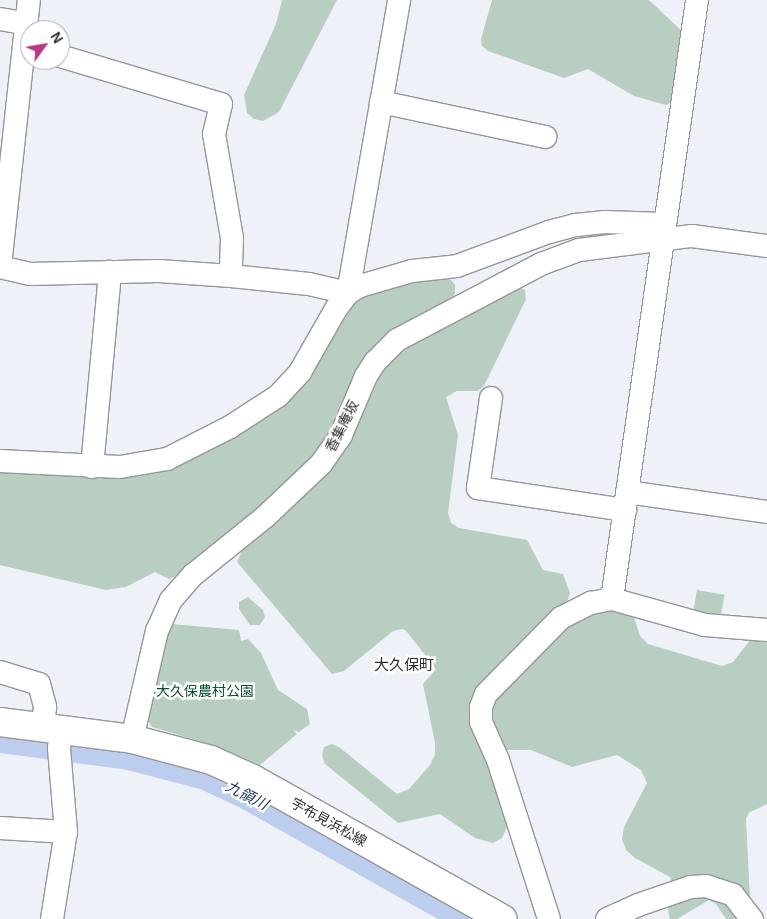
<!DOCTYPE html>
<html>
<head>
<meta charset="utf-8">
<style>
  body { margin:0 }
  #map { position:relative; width:767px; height:919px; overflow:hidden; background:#eef1f7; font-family:Helvetica,"Noto Sans JP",sans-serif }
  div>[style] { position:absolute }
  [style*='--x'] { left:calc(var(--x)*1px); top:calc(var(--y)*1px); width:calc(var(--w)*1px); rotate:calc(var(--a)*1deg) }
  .green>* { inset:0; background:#b7cec1; transform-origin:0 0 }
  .river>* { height:31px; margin:-15.5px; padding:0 15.5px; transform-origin:15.5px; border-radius:15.5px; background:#bdcded }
  .roads { filter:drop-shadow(1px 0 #94969c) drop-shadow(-1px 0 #94969c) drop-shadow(0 1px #94969c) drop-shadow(0 -1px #94969c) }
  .minor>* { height:22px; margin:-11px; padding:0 11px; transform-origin:11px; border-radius:11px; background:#fff }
  .major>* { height:28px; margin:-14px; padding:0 14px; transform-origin:14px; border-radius:14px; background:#fff }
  span { translate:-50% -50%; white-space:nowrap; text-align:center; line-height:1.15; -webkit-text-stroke:5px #fff; paint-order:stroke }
  .street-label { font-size:14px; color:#2e2f32 }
  .park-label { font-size:14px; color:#0a4d32 }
  .neighbourhood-label { font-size:15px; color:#2a2c30 }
  .water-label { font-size:15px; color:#22355f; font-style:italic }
  .north { position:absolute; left:20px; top:20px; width:50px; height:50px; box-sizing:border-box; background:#fff; border:1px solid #abacad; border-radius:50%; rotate:58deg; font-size:14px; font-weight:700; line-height:20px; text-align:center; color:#2e2f32 }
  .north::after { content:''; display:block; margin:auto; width:18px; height:22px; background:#b73781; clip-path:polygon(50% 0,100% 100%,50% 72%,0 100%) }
</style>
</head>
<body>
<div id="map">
  <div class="green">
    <i style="clip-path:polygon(282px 0,337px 0,279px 112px,263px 121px,254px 119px,247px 113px,244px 95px,276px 24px)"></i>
    <i style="clip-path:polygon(492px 0,649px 0,685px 34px,675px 101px,666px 105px,634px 96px,588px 69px,564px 78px,488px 51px,482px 46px,481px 39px)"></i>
    <i style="clip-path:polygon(441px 277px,449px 278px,455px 285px,455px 294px,449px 301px,391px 332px,366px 356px,332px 430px,313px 457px,258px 509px,174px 577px,169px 579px,155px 572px,126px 587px,106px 590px,0 565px,0 471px,92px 476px,234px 435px,354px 300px,414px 280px)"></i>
    <i style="clip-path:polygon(521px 288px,525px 290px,526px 299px,484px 386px,478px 391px,457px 391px,446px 397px,458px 435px,448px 513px,451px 523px,459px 528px,527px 540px,543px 570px,563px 574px,570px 593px,567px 602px,478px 689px,489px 763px,506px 817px,507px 827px,502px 838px,493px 843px,475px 838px,440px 814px,398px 823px,325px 764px,322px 755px,324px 747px,332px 744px,339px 747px,397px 794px,409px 789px,430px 765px,435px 755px,435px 743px,423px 684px,436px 669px,407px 632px,403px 629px,393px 631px,344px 671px,332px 674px,237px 562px,243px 549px,329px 471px,383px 368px,403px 349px)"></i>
    <i style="left:697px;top:590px;width:28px;height:24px;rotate:10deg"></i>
    <i style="clip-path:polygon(248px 597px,263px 610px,265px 617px,260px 625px,250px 625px,239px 609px,239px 602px)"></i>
    <i style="clip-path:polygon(612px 608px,633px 614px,640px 636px,648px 644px,722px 666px,733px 662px,751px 639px,767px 638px,767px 804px,750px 812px,746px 818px,750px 900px,747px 919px,726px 919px,716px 904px,709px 900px,677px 919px,670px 919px,668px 911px,673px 891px,670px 877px,635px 858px,626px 850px,622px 839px,624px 827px,647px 783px,641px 770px,617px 755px,572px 767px,531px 750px,504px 750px,490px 720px,494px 699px,555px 636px,579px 617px)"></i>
    <i style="clip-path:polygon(171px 624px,239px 630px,241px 641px,248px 639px,261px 653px,278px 690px,307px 709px,310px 724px,299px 732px,293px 730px,297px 734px,260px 765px,216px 746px,152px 727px,148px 720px)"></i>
  </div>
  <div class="river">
    <i style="--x:0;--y:737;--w:130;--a:7.5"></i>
    <i style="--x:129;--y:754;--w:79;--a:14.7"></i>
    <i style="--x:205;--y:774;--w:45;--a:24.9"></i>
    <i style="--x:246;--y:793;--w:257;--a:29.4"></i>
  </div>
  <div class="roads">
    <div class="minor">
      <i style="--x:0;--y:19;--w:27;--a:10"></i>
      <i style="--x:60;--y:56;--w:168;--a:16.6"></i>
      <i style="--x:221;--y:104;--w:31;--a:103"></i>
      <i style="--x:214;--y:134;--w:106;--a:80.2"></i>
      <i style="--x:232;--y:238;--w:38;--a:92"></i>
      <i style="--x:381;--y:102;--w:168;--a:12"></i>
      <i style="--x:0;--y:266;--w:268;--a:-83.8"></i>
      <i style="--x:0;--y:267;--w:31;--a:13"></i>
      <i style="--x:30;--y:274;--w:129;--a:-1.3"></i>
      <i style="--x:159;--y:271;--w:72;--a:4"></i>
      <i style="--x:231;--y:276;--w:78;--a:5.9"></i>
      <i style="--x:309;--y:284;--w:40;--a:13"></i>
      <i style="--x:348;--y:293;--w:297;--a:-80.1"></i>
      <i style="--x:491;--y:398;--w:91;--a:98.2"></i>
      <i style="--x:478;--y:488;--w:149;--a:8.5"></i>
      <i style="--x:0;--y:461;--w:120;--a:2.9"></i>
      <i style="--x:120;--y:467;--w:48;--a:-9.7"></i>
      <i style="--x:167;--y:459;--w:71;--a:-26.9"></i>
      <i style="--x:230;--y:427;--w:57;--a:-32.9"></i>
      <i style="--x:278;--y:396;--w:33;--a:-47"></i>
      <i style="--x:300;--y:372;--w:73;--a:-60.3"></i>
      <i style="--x:336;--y:309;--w:20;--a:-53"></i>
      <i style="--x:348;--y:293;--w:14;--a:-30"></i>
      <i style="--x:360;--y:286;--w:54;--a:-16.1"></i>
      <i style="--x:412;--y:271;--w:45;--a:-6.3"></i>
      <i style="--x:457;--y:266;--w:98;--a:-20.3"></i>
      <i style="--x:549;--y:232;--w:28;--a:-15"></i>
      <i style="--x:576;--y:225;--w:29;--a:-6"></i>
      <i style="--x:605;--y:222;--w:60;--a:1.9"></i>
      <i style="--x:92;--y:467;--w:196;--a:-84.7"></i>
      <i style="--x:627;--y:492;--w:141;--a:8.1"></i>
      <i style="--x:612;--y:599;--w:605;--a:-81.92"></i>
      <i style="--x:0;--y:672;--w:41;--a:17.1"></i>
      <i style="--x:39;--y:684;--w:24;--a:75"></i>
      <i style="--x:45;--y:707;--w:20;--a:96"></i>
      <i style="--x:132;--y:739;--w:111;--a:-77"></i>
      <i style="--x:157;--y:631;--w:34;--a:-66"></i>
      <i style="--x:171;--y:600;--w:33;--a:-49"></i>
      <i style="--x:193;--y:575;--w:92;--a:-38.9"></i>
      <i style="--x:265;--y:517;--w:77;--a:-43.4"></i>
      <i style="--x:321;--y:464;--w:35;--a:-55"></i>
      <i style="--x:341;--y:435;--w:64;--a:-67"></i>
      <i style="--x:366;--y:376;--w:17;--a:-57"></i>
      <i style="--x:375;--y:362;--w:31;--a:-45"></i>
      <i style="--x:397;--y:340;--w:163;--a:-27.8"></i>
      <i style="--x:541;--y:264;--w:40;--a:-20.2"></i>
      <i style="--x:579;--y:250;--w:114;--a:-7.1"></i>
      <i style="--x:692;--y:236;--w:76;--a:7.6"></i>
      <i style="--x:0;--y:828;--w:66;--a:3.5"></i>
      <i style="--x:52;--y:919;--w:88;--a:-80.9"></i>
      <i style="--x:66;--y:832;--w:84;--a:-94.8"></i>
      <i style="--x:59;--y:748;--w:18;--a:-81"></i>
      <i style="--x:549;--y:919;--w:167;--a:-107.8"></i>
      <i style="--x:498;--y:760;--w:42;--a:-114.1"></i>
      <i style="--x:481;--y:722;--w:15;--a:-90"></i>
      <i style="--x:481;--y:707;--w:14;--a:-69"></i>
      <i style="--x:486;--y:694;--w:107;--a:-45.4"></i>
      <i style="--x:561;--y:618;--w:34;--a:-27"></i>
      <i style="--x:591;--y:603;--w:21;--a:-11"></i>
      <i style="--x:612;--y:599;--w:97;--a:15.6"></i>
      <i style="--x:705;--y:625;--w:62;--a:4.6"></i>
      <i style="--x:607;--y:919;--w:34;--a:-24"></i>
      <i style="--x:638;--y:905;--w:56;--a:-18.8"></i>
      <i style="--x:691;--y:887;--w:15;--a:-4"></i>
      <i style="--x:706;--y:886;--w:28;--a:18"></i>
      <i style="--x:733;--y:895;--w:31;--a:52"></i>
    </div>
    <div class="major">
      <i style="--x:0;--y:722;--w:133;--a:7.3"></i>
      <i style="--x:132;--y:739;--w:82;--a:14.9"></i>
      <i style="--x:211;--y:760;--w:46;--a:24.3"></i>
      <i style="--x:253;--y:779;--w:286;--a:29.3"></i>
    </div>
  </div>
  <div class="street-label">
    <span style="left:342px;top:426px;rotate:-63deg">香集庵坂</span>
    <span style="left:329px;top:822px;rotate:29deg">宇布見浜松線</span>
  </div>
  <div class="park-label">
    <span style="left:205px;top:691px">大久保農村公園</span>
  </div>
  <div class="neighbourhood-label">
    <span style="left:404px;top:665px">大久保町</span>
  </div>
  <div class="water-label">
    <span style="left:247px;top:795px;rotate:27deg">九領川</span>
  </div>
  <div class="north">N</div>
</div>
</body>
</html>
